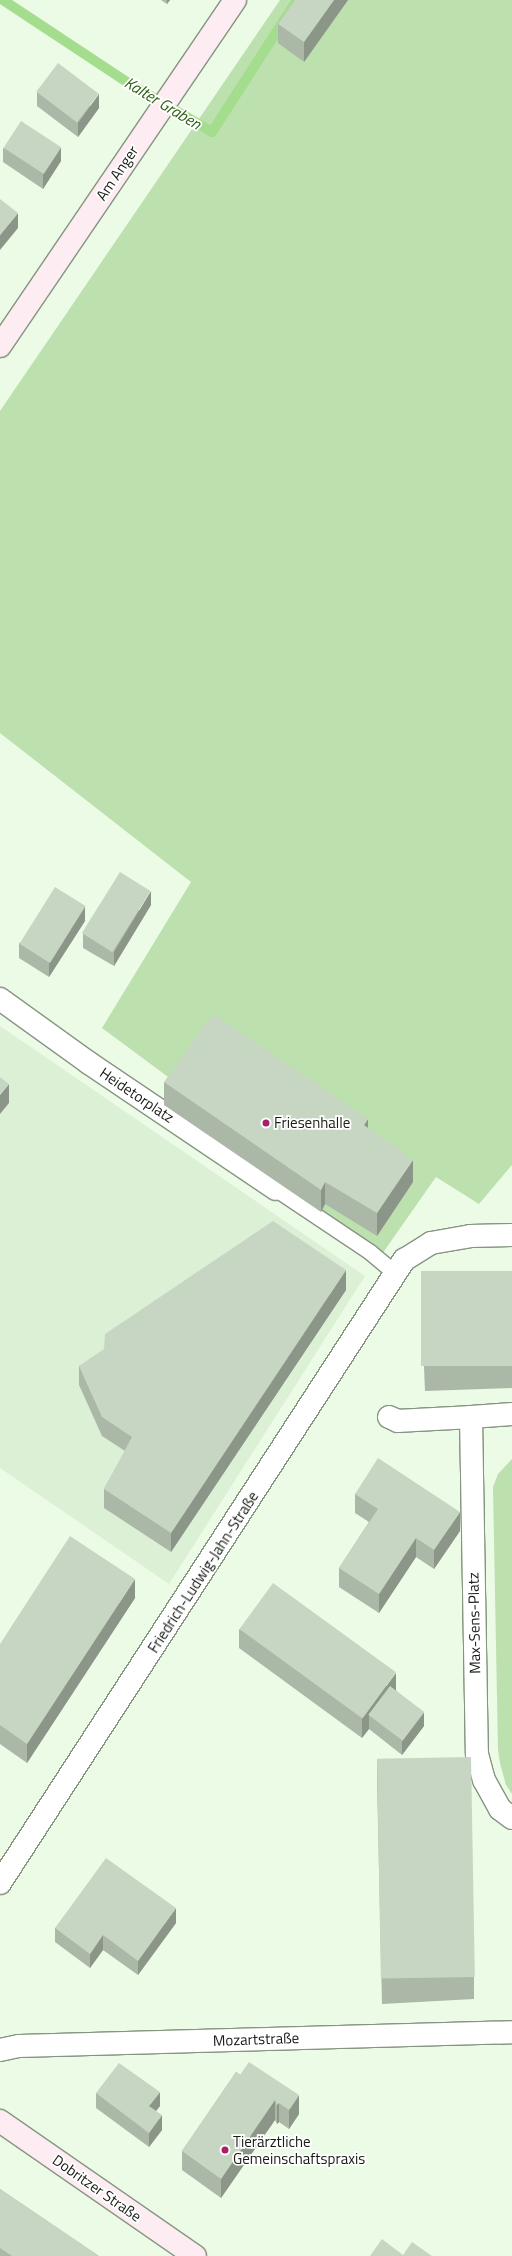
<!DOCTYPE html>
<html>
<head>
<meta charset="utf-8">
<style>
  body { margin:0 }
  #map { position:relative; width:512px; height:2256px; overflow:hidden; background:#ecfbe6; font-family:"Titillium Web",sans-serif }
  div>[style] { position:absolute }
  [style*='--x'] { left:calc(var(--x)*1px); top:calc(var(--y)*1px); width:calc(var(--w)*1px); rotate:calc(var(--a)*1deg) }
  .built>* { inset:0; background:#dcf0d5 }
  .green>* { inset:0; background:#bce0ae }
  .stream>* { height:10px; margin:-5px; padding:0 5px; transform-origin:5px; border-radius:5px; background:#a3dd8d }
  .roads { filter:drop-shadow(1px 0 #869481) drop-shadow(-1px 0 #869481) drop-shadow(0 1px #869481) drop-shadow(0 -1px #869481) }
  .lane>* { height:15px; margin:-7.5px; padding:0 7.5px; transform-origin:7.5px; border-radius:7.5px; background:#fff }
  .street>* { height:22px; margin:-11px; padding:0 11px; transform-origin:11px; border-radius:11px; background:#fff }
  .secondary>* { height:22px; margin:-11px; padding:0 11px; transform-origin:11px; border-radius:11px; background:#fdecf2 }
  .wall>* { inset:0; background:#abb8a7 }
  .shaded-wall>* { inset:0; background:#8b9688 }
  .building>* { inset:0; background:#c7d6c2; transform-origin:0 0 }
  .dots>* { width:11px; height:11px; translate:-50% -50%; box-sizing:border-box; border:2px solid #fff; border-radius:50% }
  span { translate:-50% -50%; white-space:nowrap; text-align:center; line-height:1.15; -webkit-text-stroke:3.5px #fff; paint-order:stroke }
  .street-label { font-size:15px; color:#171c15 }
  .poi-label { font-size:15px; color:#171c15 }
  .left { translate:0 -50%; text-align:left }
  .water-label { font-size:16px; color:#2d6111; font-style:italic }
</style>
</head>
<body>
<div id="map">
  <div class="built">
    <i style="clip-path:polygon(0 1026px,365px 1276px,169px 1584px,0 1468px)"></i>
  </div>
  <div class="green">
    <i style="clip-path:polygon(280px 0,512px 0,512px 1165px,479px 1204px,436px 1177px,382px 1254px,321px 1212px,179px 1085px,102px 1028px,191px 882px,0 733px,0 411px)"></i>
    <i style="clip-path:polygon(512px 1459px,512px 1794px,506px 1785px,500px 1763px,498px 1750px,493px 1487px,498px 1474px)"></i>
  </div>
  <div class="stream">
    <i style="--x:3;--y:0;--w:152;--a:33.5"></i>
    <i style="--x:130;--y:84;--w:95;--a:30.3"></i>
    <i style="--x:212;--y:132;--w:157;--a:-57.2"></i>
  </div>
  <div class="roads">
    <div class="lane">
      <i style="--x:276;--y:1189;--w:113;--a:33.8"></i>
      <i style="--x:370;--y:1252;--w:33;--a:40"></i>
    </div>
    <div class="street">
      <i style="--x:0;--y:999;--w:110;--a:35.7"></i>
      <i style="--x:89;--y:1063;--w:225;--a:34"></i>
      <i style="--x:512;--y:1414;--w:41;--a:175.8"></i>
      <i style="--x:471;--y:1417;--w:337;--a:89"></i>
      <i style="--x:477;--y:1754;--w:27;--a:75"></i>
      <i style="--x:484;--y:1780;--w:33;--a:61"></i>
      <i style="--x:500;--y:1809;--w:15;--a:37"></i>
      <i style="--x:389;--y:1417;--w:10;--a:24"></i>
      <i style="--x:398;--y:1421;--w:73;--a:-3.1"></i>
      <i style="--x:0;--y:1883;--w:743;--a:-57.04"></i>
      <i style="--x:404;--y:1260;--w:32;--a:-32"></i>
      <i style="--x:431;--y:1243;--w:40;--a:-10"></i>
      <i style="--x:470;--y:1236;--w:42;--a:-1.4"></i>
      <i style="--x:0;--y:2050;--w:19;--a:-12"></i>
      <i style="--x:19;--y:2046;--w:493;--a:-1.6"></i>
    </div>
    <div class="secondary">
      <i style="--x:0;--y:346;--w:418;--a:-55.8"></i>
      <i style="--x:0;--y:2121;--w:237;--a:34.7"></i>
    </div>
  </div>
  <div class="wall">
    <i style="clip-path:polygon(161px 0,170px 0,167px 4px)"></i>
    <i style="clip-path:polygon(295px 0,348px 0,304px 62px,278px 43px,278px 24px)"></i>
    <i style="clip-path:polygon(37px 92px,99px 108px,78px 137px,37px 106px)"></i>
    <i style="clip-path:polygon(3px 148px,61px 161px,43px 189px,3px 162px)"></i>
    <i style="clip-path:polygon(151px 905px,114px 966px,83px 948px,83px 934px)"></i>
    <i style="clip-path:polygon(85px 921px,49px 977px,19px 958px,19px 943px)"></i>
    <i style="clip-path:polygon(164px 1082px,368px 1128px,413px 1182px,377px 1236px,325px 1204px,321px 1212px,164px 1105px)"></i>
    <i style="clip-path:polygon(512px 1271px,512px 1388px,425px 1391px,421px 1296px,421px 1274px)"></i>
    <i style="clip-path:polygon(346px 1290px,171px 1552px,104px 1508px,104px 1489px,125px 1451px,102px 1436px,79px 1385px,79px 1366px)"></i>
    <i style="clip-path:polygon(355px 1494px,460px 1531px,434px 1569px,416px 1557px,379px 1613px,339px 1587px,339px 1568px,369px 1522px,355px 1513px)"></i>
    <i style="clip-path:polygon(135px 1598px,27px 1763px,0 1744px,0 1644px)"></i>
    <i style="clip-path:polygon(239px 1629px,396px 1690px,424px 1726px,402px 1755px,369px 1729px,362px 1738px,239px 1648px)"></i>
    <i style="clip-path:polygon(377px 1759px,474px 1977px,474px 1999px,382px 2004px,377px 1781px)"></i>
    <i style="clip-path:polygon(176px 1923px,138px 1975px,103px 1950px,90px 1968px,55px 1942px,55px 1928px)"></i>
    <i style="clip-path:polygon(236px 2072px,299px 2114px,289px 2129px,279px 2122px,277px 2124px,275px 2120px,221px 2198px,182px 2170px,182px 2151px)"></i>
    <i style="clip-path:polygon(96px 2093px,160px 2106px,156px 2111px,162px 2130px,149px 2147px,96px 2108px)"></i>
    <i style="clip-path:polygon(0 2189px,99px 2256px,0 2256px)"></i>
  </div>
  <div class="shaded-wall">
    <i style="clip-path:polygon(167px 0,170px 0,167px 4px)"></i>
    <i style="clip-path:polygon(334px 0,348px 0,304px 62px,304px 42px)"></i>
    <i style="clip-path:polygon(99px 94px,99px 108px,78px 137px,78px 123px)"></i>
    <i style="clip-path:polygon(61px 147px,61px 161px,43px 189px,43px 174px)"></i>
    <i style="clip-path:polygon(18px 213px,18px 228px,0 250px,0 235px)"></i>
    <i style="clip-path:polygon(151px 891px,151px 905px,114px 966px,114px 952px)"></i>
    <i style="clip-path:polygon(85px 906px,85px 921px,49px 977px,49px 963px)"></i>
    <i style="clip-path:polygon(9px 1084px,9px 1103px,0 1114px,0 1095px)"></i>
    <i style="clip-path:polygon(368px 1119px,368px 1141px,364px 1125px)"></i>
    <i style="clip-path:polygon(413px 1160px,413px 1182px,377px 1236px,377px 1213px)"></i>
    <i style="clip-path:polygon(325px 1182px,325px 1204px,321px 1212px,321px 1190px)"></i>
    <i style="clip-path:polygon(346px 1270px,346px 1290px,171px 1552px,171px 1533px)"></i>
    <i style="clip-path:polygon(460px 1512px,460px 1531px,434px 1569px,434px 1550px)"></i>
    <i style="clip-path:polygon(416px 1538px,416px 1557px,379px 1613px,379px 1594px)"></i>
    <i style="clip-path:polygon(135px 1579px,135px 1598px,27px 1763px,27px 1744px)"></i>
    <i style="clip-path:polygon(396px 1673px,396px 1692px,369px 1715px,369px 1729px,362px 1738px,362px 1719px)"></i>
    <i style="clip-path:polygon(424px 1712px,424px 1726px,402px 1755px,402px 1741px)"></i>
    <i style="clip-path:polygon(176px 1908px,176px 1923px,138px 1975px,138px 1961px)"></i>
    <i style="clip-path:polygon(103px 1935px,103px 1950px,90px 1968px,90px 1954px)"></i>
    <i style="clip-path:polygon(160px 2092px,160px 2106px,149px 2120px,149px 2106px)"></i>
    <i style="clip-path:polygon(299px 2095px,299px 2114px,289px 2129px,289px 2110px)"></i>
    <i style="clip-path:polygon(275px 2100px,275px 2120px,221px 2198px,221px 2179px)"></i>
    <i style="clip-path:polygon(279px 2103px,279px 2122px,277px 2124px,277px 2105px)"></i>
    <i style="clip-path:polygon(162px 2115px,162px 2130px,149px 2147px,149px 2133px)"></i>
  </div>
  <div class="building">
    <i style="clip-path:polygon(295px 0,334px 0,304px 42px,278px 24px)"></i>
    <i style="left:58px;top:63px;width:51px;height:36px;rotate:37deg"></i>
    <i style="left:21px;top:121px;width:48px;height:32px;rotate:33deg"></i>
    <i style="clip-path:polygon(0 199px,18px 213px,0 235px)"></i>
    <i style="left:120px;top:872px;width:36px;height:72px;rotate:32deg"></i>
    <i style="left:55px;top:887px;width:36px;height:67px;rotate:32deg"></i>
    <i style="clip-path:polygon(213px 1014px,368px 1119px,364px 1125px,413px 1160px,377px 1213px,325px 1182px,321px 1190px,164px 1082px)"></i>
    <i style="clip-path:polygon(0 1077px,9px 1084px,0 1095px)"></i>
    <i style="clip-path:polygon(273px 1221px,346px 1270px,171px 1533px,104px 1489px,132px 1437px,102px 1417px,79px 1366px,104px 1349px,105px 1334px)"></i>
    <i style="left:512px;top:1271px;width:95px;height:91px;rotate:90deg"></i>
    <i style="clip-path:polygon(378px 1458px,460px 1512px,434px 1550px,416px 1538px,379px 1594px,339px 1568px,378px 1509px,355px 1494px)"></i>
    <i style="clip-path:polygon(70px 1536px,135px 1579px,27px 1744px,0 1725px,0 1644px)"></i>
    <i style="left:273px;top:1583px;width:152px;height:57px;rotate:36deg"></i>
    <i style="left:390px;top:1686px;width:43px;height:36px;rotate:37deg"></i>
    <i style="left:471px;top:1757px;width:220px;height:94px;rotate:89deg"></i>
    <i style="clip-path:polygon(106px 1858px,176px 1908px,138px 1961px,103px 1935px,90px 1954px,55px 1928px)"></i>
    <i style="clip-path:polygon(249px 2062px,299px 2095px,289px 2110px,279px 2103px,277px 2105px,275px 2100px,221px 2179px,182px 2151px,236px 2072px,240px 2075px)"></i>
    <i style="clip-path:polygon(119px 2063px,160px 2092px,149px 2106px,162px 2115px,149px 2133px,96px 2093px)"></i>
    <i style="clip-path:polygon(0 2189px,99px 2256px,12px 2256px,0 2248px)"></i>
    <i style="clip-path:polygon(382px 2239px,403px 2255px,412px 2242px,432px 2256px,370px 2256px)"></i>
  </div>
  <div class="dots">
    <i style="left:266px;top:1123px;background:#a82067"></i>
    <i style="left:225px;top:2150px;background:#a82067"></i>
  </div>
  <div class="street-label">
    <span style="left:117px;top:173px;rotate:-56deg">Am Anger</span>
    <span style="left:137px;top:1095px;rotate:34deg">Heidetorplatz</span>
    <span style="left:203px;top:1572px;rotate:-57deg">Friedrich-Ludwig-Jahn-Straße</span>
    <span style="left:474px;top:1623px;rotate:-91deg">Max-Sens-Platz</span>
    <span style="left:256px;top:2039px;rotate:-2deg">Mozartstraße</span>
    <span style="left:97px;top:2188px;rotate:35deg">Dobritzer Straße</span>
  </div>
  <div class="poi-label">
    <span class="left" style="left:274px;top:1123px">Friesenhalle</span>
    <span class="left" style="left:233px;top:2150px">Tierärztliche<br>Gemeinschaftspraxis</span>
  </div>
  <div class="water-label">
    <span style="left:163px;top:103px;rotate:31deg">Kalter Graben</span>
  </div>
</div>
</body>
</html>
